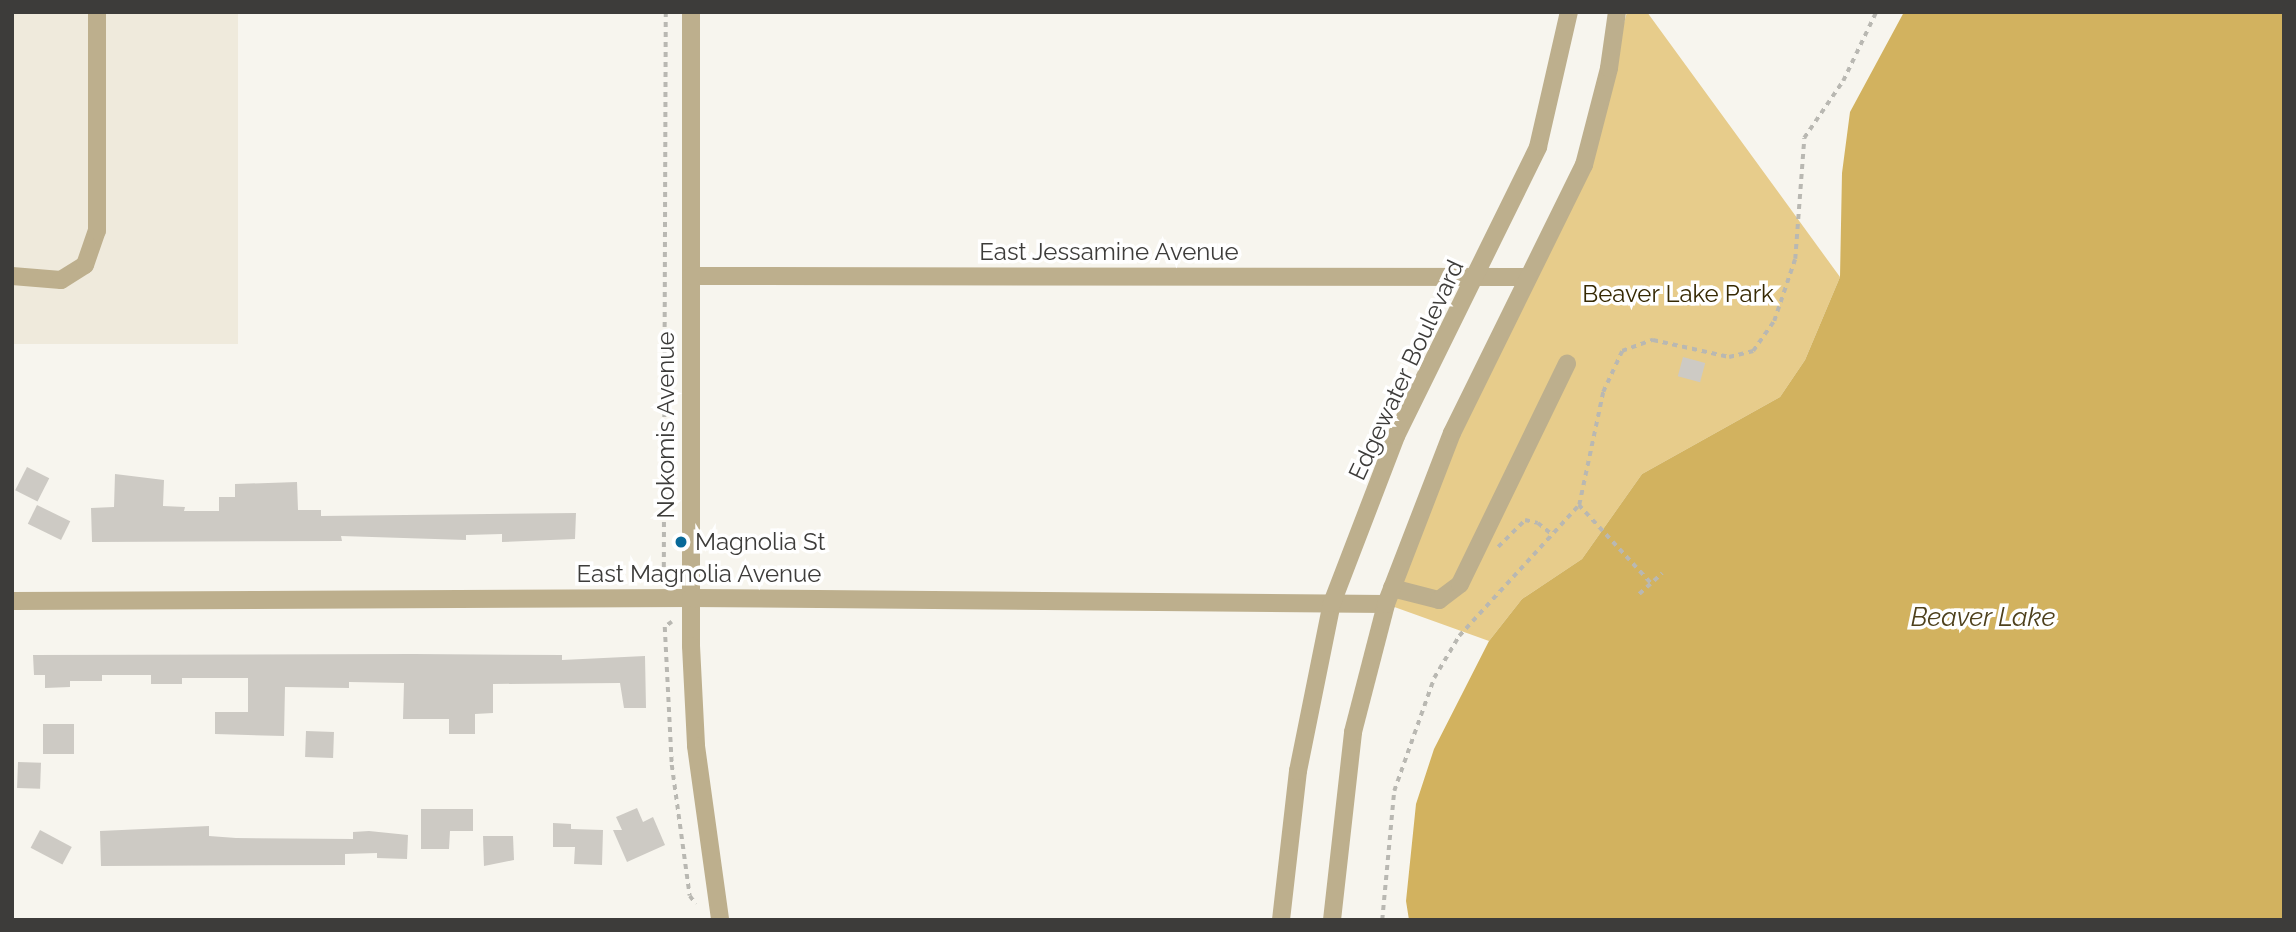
<!DOCTYPE html>
<html>
<head>
<meta charset="utf-8">
<style>
  body { margin:0 }
  #map { position:relative; width:2296px; height:932px; overflow:hidden; background:#f7f5ee; font-family:Raleway,sans-serif }
  div>[style] { position:absolute }
  [style*='--x'] { left:calc(var(--x)*1px); top:calc(var(--y)*1px); width:calc(var(--w)*1px); rotate:calc(var(--a)*1deg) }
  .built>* { inset:0; background:#efeadc; transform-origin:0 0 }
  .green>* { inset:0; background:#e7cc8b }
  .water>* { inset:0; background:#d2b25f }
  .building>* { inset:0; background:#cdcac4; transform-origin:0 0 }
  .path>* { height:3.5px; margin-top:-1.75px; transform-origin:0; background:repeating-linear-gradient(90deg,#b9b8b2 0 5px,transparent 0 10px) }
  .minor>* { height:18px; margin:-9px; padding:0 9px; transform-origin:9px; border-radius:9px; background:#bdaf8d }
  .dots>* { width:19px; height:19px; translate:-50% -50%; box-sizing:border-box; border:4px solid #fff; border-radius:50% }
  span { translate:-50% -50%; white-space:nowrap; text-align:center; line-height:1.15; -webkit-text-stroke:7px #fff; paint-order:stroke }
  .street-label { font-size:24px; color:#3d3c3a }
  .park-label { font-size:24px; color:#362903 }
  .poi-label { font-size:24px; color:#3d3c3a }
  .left { translate:0 -50%; text-align:left }
  .water-label { font-size:26px; color:#4e401c; font-style:italic }
  .frame { position:absolute; inset:0; border:14px solid #3d3c3a; pointer-events:none }
</style>
</head>
<body>
<div id="map">
  <div class="built">
    <i style="left:12px;top:12px;width:226px;height:332px"></i>
  </div>
  <div class="green">
    <i style="clip-path:polygon(1627px 12px,1647px 12px,1840px 277px,1805px 360px,1780px 397px,1642px 474px,1582px 559px,1522px 599px,1489px 641px,1386px 604px,1452px 433px,1584px 165px)"></i>
  </div>
  <div class="water">
    <i style="clip-path:polygon(1904px 12px,2284px 12px,2284px 920px,1409px 920px,1406px 901px,1416px 804px,1434px 749px,1489px 641px,1522px 599px,1582px 559px,1642px 474px,1780px 397px,1805px 360px,1840px 277px,1842px 173px,1850px 112px)"></i>
  </div>
  <div class="building">
    <i style="left:1683px;top:357px;width:23px;height:20px;rotate:15deg"></i>
    <i style="left:27px;top:467px;width:25px;height:26px;rotate:27deg"></i>
    <i style="clip-path:polygon(115px 474px,164px 480px,163px 506px,185px 507px,184px 511px,219px 511px,219px 497px,235px 497px,235px 484px,297px 482px,298px 510px,321px 510px,321px 516px,576px 513px,575px 539px,502px 542px,502px 534px,466px 535px,466px 540px,341px 536px,342px 541px,92px 542px,91px 508px,114px 507px)"></i>
    <i style="left:37px;top:505px;width:37px;height:21px;rotate:26deg"></i>
    <i style="clip-path:polygon(413px 654px,562px 655px,562px 660px,645px 656px,646px 708px,624px 708px,620px 683px,493px 684px,493px 713px,475px 714px,475px 734px,449px 734px,449px 719px,403px 719px,404px 683px,349px 682px,349px 688px,285px 687px,284px 736px,215px 734px,215px 712px,248px 712px,248px 678px,182px 678px,182px 684px,151px 684px,151px 675px,102px 675px,102px 681px,70px 681px,70px 687px,45px 688px,45px 675px,34px 675px,33px 655px)"></i>
    <i style="left:43px;top:724px;width:31px;height:30px"></i>
    <i style="left:306px;top:731px;width:28px;height:26px;rotate:2deg"></i>
    <i style="left:18px;top:762px;width:23px;height:26px;rotate:2deg"></i>
    <i style="clip-path:polygon(637px 808px,643px 822px,653px 817px,665px 845px,627px 862px,613px 830px,622px 830px,616px 817px)"></i>
    <i style="clip-path:polygon(421px 809px,473px 809px,473px 831px,450px 831px,449px 849px,421px 849px)"></i>
    <i style="clip-path:polygon(553px 823px,571px 824px,571px 829px,603px 830px,602px 865px,574px 864px,575px 847px,553px 847px)"></i>
    <i style="clip-path:polygon(209px 826px,209px 836px,236px 838px,353px 839px,353px 832px,369px 831px,408px 835px,407px 859px,377px 858px,377px 853px,345px 854px,345px 865px,101px 866px,100px 831px)"></i>
    <i style="left:40px;top:830px;width:36px;height:20px;rotate:28deg"></i>
    <i style="clip-path:polygon(483px 836px,513px 836px,514px 860px,484px 866px)"></i>
  </div>
  <div class="path">
    <i style="--x:666;--y:12;--w:563;--a:90.2"></i>
    <i style="--x:664;--y:575;--w:6;--a:51"></i>
    <i style="--x:1579;--y:505;--w:106;--a:47.3"></i>
    <i style="--x:1498;--y:547;--w:38;--a:-45"></i>
    <i style="--x:1525;--y:520;--w:13;--a:13"></i>
    <i style="--x:1538;--y:523;--w:19;--a:39"></i>
    <i style="--x:1639;--y:594;--w:31;--a:-42"></i>
    <i style="--x:672;--y:622;--w:9;--a:144"></i>
    <i style="--x:665;--y:627;--w:138;--a:87.1"></i>
    <i style="--x:672;--y:765;--w:132;--a:82.2"></i>
    <i style="--x:690;--y:896;--w:10;--a:53"></i>
    <i style="--x:1382;--y:920;--w:130;--a:-84.7"></i>
    <i style="--x:1394;--y:791;--w:120;--a:-70.5"></i>
    <i style="--x:1434;--y:678;--w:49;--a:-59.2"></i>
    <i style="--x:1459;--y:636;--w:178;--a:-47.5"></i>
    <i style="--x:1579;--y:505;--w:116;--a:-78"></i>
    <i style="--x:1603;--y:392;--w:45;--a:-65.1"></i>
    <i style="--x:1622;--y:351;--w:33;--a:-20"></i>
    <i style="--x:1653;--y:340;--w:78;--a:12.6"></i>
    <i style="--x:1729;--y:357;--w:25;--a:-14"></i>
    <i style="--x:1753;--y:351;--w:37;--a:-55"></i>
    <i style="--x:1774;--y:321;--w:65;--a:-71.3"></i>
    <i style="--x:1795;--y:259;--w:121;--a:-85.7"></i>
    <i style="--x:1804;--y:138;--w:69;--a:-55.6"></i>
    <i style="--x:1843;--y:81;--w:76;--a:-64.4"></i>
  </div>
  <div class="minor">
    <i style="--x:691;--y:12;--w:634;--a:90"></i>
    <i style="--x:691;--y:646;--w:100;--a:87.1"></i>
    <i style="--x:696;--y:746;--w:176;--a:82.1"></i>
    <i style="--x:12;--y:276;--w:49;--a:4.7"></i>
    <i style="--x:61;--y:280;--w:28;--a:-32"></i>
    <i style="--x:85;--y:265;--w:36;--a:-71"></i>
    <i style="--x:97;--y:231;--w:219;--a:-90"></i>
    <i style="--x:691;--y:276;--w:837;--a:0.07"></i>
    <i style="--x:1392;--y:588;--w:49;--a:14.3"></i>
    <i style="--x:1439;--y:600;--w:26;--a:-37"></i>
    <i style="--x:1460;--y:584;--w:245;--a:-64.1"></i>
    <i style="--x:12;--y:601;--w:679;--a:-0.25"></i>
    <i style="--x:691;--y:598;--w:695;--a:0.49"></i>
    <i style="--x:1281;--y:920;--w:150;--a:-83.5"></i>
    <i style="--x:1298;--y:771;--w:171;--a:-78.6"></i>
    <i style="--x:1332;--y:603;--w:179;--a:-69"></i>
    <i style="--x:1396;--y:436;--w:322;--a:-63.8"></i>
    <i style="--x:1538;--y:147;--w:139;--a:-77.1"></i>
    <i style="--x:1332;--y:920;--w:189;--a:-83.6"></i>
    <i style="--x:1353;--y:732;--w:132;--a:-75.5"></i>
    <i style="--x:1386;--y:604;--w:183;--a:-68.9"></i>
    <i style="--x:1452;--y:433;--w:299;--a:-63.8"></i>
    <i style="--x:1584;--y:165;--w:100;--a:-75.5"></i>
    <i style="--x:1609;--y:68;--w:57;--a:-81.9"></i>
  </div>
  <div class="dots">
    <i style="left:681px;top:542px;background:#086998"></i>
  </div>
  <div class="street-label">
    <span style="left:1109px;top:252px">East Jessamine Avenue</span>
    <span style="left:1406px;top:370px;rotate:-65deg">Edgewater Boulevard</span>
    <span style="left:666px;top:425px;rotate:-90deg">Nokomis Avenue</span>
    <span style="left:699px;top:574px">East Magnolia Avenue</span>
  </div>
  <div class="park-label">
    <span style="left:1678px;top:294px">Beaver Lake Park</span>
  </div>
  <div class="poi-label">
    <span class="left" style="left:695px;top:542px">Magnolia St</span>
  </div>
  <div class="water-label">
    <span style="left:1983px;top:618px">Beaver Lake</span>
  </div>
  <div class="frame"></div>
</div>
</body>
</html>
